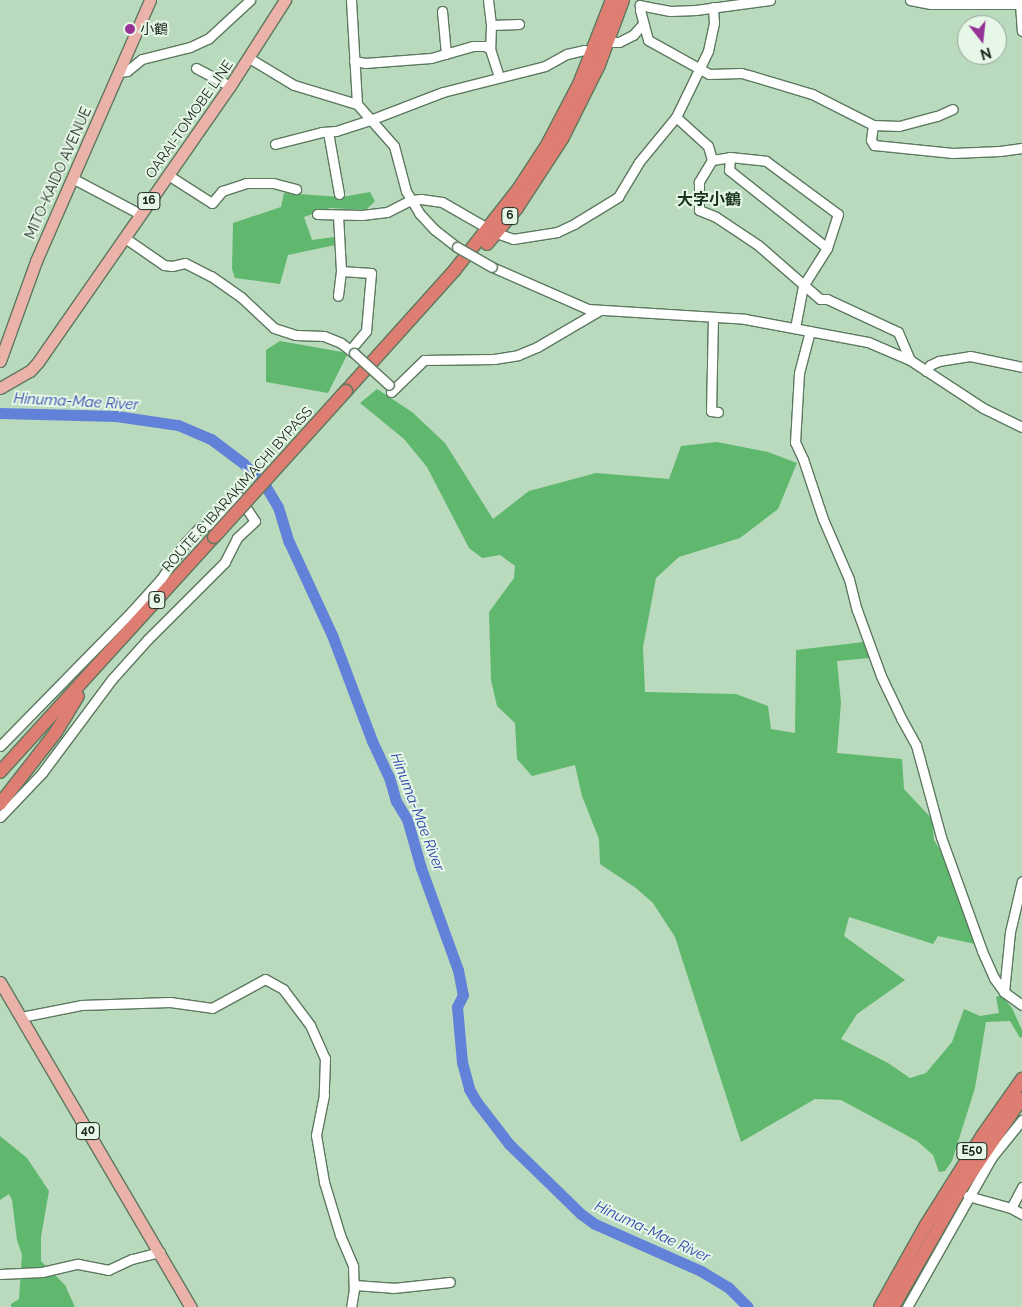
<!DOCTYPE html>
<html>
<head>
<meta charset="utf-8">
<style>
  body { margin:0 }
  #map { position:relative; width:1022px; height:1307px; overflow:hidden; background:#badabd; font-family:Raleway,"Noto Sans JP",sans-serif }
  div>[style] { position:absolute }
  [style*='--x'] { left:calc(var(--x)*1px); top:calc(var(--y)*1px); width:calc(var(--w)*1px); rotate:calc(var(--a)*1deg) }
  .forest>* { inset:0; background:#5fb86e }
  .river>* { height:11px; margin:-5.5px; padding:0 5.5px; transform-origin:5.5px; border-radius:5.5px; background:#6281d9 }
  .roads { filter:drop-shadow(1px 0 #5c795f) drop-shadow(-1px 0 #5c795f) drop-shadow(0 1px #5c795f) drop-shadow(0 -1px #5c795f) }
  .minor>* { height:9px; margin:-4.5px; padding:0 4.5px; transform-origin:4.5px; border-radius:4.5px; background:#fff }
  .major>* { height:11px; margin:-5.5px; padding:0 5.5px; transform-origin:5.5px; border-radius:5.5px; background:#ebb2aa }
  .highway>* { height:12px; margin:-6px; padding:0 6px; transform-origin:6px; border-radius:6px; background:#de7e72 }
  .bridges { filter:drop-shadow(1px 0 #5c795f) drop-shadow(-1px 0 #5c795f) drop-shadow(0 1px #5c795f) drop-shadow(0 -1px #5c795f) }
  .minor-bridge>* { height:9px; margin:-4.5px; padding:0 4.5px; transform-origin:4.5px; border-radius:4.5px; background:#fff }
  .highway-bridge>* { height:12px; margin:-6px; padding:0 6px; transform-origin:6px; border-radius:6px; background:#de7e72 }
  .dots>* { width:14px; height:14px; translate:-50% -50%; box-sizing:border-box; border:2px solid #e6f6e7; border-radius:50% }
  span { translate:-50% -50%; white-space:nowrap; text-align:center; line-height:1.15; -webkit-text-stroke:4px #e6f6e7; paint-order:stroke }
  .shield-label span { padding:1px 4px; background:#e6f6e7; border:1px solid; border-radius:4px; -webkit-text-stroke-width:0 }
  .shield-label { font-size:12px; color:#19251b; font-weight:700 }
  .poi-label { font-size:14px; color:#19251b }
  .left { translate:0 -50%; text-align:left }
  .street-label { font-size:14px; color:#19251b }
  .water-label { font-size:15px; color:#2a44ab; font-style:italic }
  .quarter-label { font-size:16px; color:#1a351f; font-weight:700 }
  .north { position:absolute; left:957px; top:15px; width:50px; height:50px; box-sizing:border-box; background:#e6f6e7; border:1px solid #94a295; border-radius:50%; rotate:164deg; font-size:14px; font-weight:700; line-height:20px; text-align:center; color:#19251b }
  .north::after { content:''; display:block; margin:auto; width:18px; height:22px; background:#963196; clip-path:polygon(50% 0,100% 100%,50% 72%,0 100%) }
</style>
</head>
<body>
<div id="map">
  <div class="forest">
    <i style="clip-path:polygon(370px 192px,375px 201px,366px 210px,330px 208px,304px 217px,312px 240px,334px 237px,335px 245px,288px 255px,280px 284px,235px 278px,232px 269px,233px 223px,281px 207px,284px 193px,342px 197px)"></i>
    <i style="clip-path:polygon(280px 341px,348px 353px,328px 393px,266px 382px,266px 350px)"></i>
    <i style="clip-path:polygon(377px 389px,412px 412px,445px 443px,493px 519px,529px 491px,596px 473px,669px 479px,681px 446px,717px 442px,768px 452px,797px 463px,778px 509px,740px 538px,679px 557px,656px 578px,643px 647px,645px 692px,736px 694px,768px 706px,771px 729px,795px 733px,796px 650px,864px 642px,870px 658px,837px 661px,841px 703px,837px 753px,902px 759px,904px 789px,932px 819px,934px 840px,946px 860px,975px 944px,938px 936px,933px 944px,849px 917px,844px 936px,905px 980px,857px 1014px,841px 1039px,888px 1063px,910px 1078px,926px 1073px,952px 1042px,964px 1009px,980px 1016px,999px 1013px,996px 997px,1001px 995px,1012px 1008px,1022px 1030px,1022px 1037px,1020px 1038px,1010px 1021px,986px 1022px,975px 1088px,952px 1161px,945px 1171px,939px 1172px,933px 1155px,917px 1141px,841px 1100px,815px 1099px,741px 1142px,675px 937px,653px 903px,636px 888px,600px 864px,599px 839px,582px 796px,575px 765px,532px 776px,517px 759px,515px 723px,497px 706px,491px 680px,489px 612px,514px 578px,515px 566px,500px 555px,482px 558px,469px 548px,427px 467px,404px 439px,360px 403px)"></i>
    <i style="clip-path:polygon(0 1136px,27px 1158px,49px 1191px,41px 1237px,41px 1261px,65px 1285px,75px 1307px,11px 1307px,11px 1304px,19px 1299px,22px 1255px,17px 1240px,12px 1200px,9px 1194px,0 1200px)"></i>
  </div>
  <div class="river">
    <i style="--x:0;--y:413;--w:116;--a:1.5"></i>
    <i style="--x:116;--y:416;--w:63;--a:8.3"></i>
    <i style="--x:178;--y:425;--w:36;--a:23"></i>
    <i style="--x:211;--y:439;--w:41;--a:37.1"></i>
    <i style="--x:244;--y:464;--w:32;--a:46"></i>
    <i style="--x:266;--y:487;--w:23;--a:59"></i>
    <i style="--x:278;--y:507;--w:37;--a:73"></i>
    <i style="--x:289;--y:542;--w:102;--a:65.2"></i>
    <i style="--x:332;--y:635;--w:113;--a:69.3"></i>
    <i style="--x:372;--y:741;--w:40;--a:65"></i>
    <i style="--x:389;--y:777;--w:25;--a:74"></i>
    <i style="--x:396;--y:801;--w:21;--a:59"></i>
    <i style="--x:407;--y:819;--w:51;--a:74.1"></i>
    <i style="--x:421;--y:868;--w:109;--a:70.1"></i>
    <i style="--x:458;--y:970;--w:25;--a:79"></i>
    <i style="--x:463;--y:995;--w:13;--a:117"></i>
    <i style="--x:457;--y:1007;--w:55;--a:84.8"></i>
    <i style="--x:462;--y:1062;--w:28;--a:75"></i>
    <i style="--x:469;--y:1089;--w:14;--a:60"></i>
    <i style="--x:476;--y:1101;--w:54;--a:52.5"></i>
    <i style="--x:509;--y:1144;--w:100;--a:44.2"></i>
    <i style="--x:581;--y:1214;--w:17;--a:36"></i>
    <i style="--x:595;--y:1224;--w:116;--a:23.9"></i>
    <i style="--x:701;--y:1271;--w:31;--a:31"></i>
    <i style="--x:728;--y:1287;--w:28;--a:45"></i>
  </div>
  <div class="roads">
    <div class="minor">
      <i style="--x:351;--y:0;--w:104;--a:86.7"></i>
      <i style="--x:357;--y:104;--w:56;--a:48.6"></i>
      <i style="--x:394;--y:146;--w:47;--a:75.1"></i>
      <i style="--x:406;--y:191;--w:26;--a:59"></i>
      <i style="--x:419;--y:213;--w:23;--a:47"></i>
      <i style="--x:435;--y:230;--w:28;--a:38"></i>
      <i style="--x:488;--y:0;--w:25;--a:83"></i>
      <i style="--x:491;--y:25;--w:24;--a:92"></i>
      <i style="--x:490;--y:49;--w:29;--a:72"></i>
      <i style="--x:770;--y:0;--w:75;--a:172.3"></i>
      <i style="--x:696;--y:10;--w:26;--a:178"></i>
      <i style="--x:670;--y:11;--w:31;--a:-169"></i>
      <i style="--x:640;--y:5;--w:5;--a:90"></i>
      <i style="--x:640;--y:10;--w:31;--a:75"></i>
      <i style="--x:648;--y:40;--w:70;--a:29.1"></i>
      <i style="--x:709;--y:74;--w:32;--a:-2"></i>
      <i style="--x:741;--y:73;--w:11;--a:15"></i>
      <i style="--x:752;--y:76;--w:63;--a:16.7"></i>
      <i style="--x:812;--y:94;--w:68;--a:26.9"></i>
      <i style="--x:873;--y:125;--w:26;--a:2"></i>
      <i style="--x:899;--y:126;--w:39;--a:-15"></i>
      <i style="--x:937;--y:116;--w:17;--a:-24"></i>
      <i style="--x:910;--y:0;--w:21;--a:11"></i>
      <i style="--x:931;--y:4;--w:91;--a:0"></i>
      <i style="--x:1020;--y:4;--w:27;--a:86"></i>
      <i style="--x:442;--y:11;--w:43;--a:84.7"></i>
      <i style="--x:491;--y:25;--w:28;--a:-2"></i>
      <i style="--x:609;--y:42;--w:10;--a:0"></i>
      <i style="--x:619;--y:42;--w:16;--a:-27"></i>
      <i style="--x:633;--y:35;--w:15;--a:-48"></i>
      <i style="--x:249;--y:58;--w:52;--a:31"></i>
      <i style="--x:294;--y:85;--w:66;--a:16.8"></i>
      <i style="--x:354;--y:61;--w:11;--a:10"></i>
      <i style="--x:365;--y:63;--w:66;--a:-4.3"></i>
      <i style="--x:431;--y:58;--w:44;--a:-15.9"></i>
      <i style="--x:473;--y:46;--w:12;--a:0"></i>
      <i style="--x:485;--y:46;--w:6;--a:31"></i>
      <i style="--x:196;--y:68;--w:38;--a:28"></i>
      <i style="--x:119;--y:72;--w:8;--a:-7"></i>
      <i style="--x:127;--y:71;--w:19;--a:-39"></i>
      <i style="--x:142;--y:59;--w:49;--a:-14"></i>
      <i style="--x:190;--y:47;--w:21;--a:-25"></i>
      <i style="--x:209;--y:38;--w:56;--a:-42.8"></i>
      <i style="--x:676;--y:117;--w:43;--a:42.2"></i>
      <i style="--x:708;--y:146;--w:15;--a:74"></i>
      <i style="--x:712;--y:160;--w:26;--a:121"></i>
      <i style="--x:699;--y:182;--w:28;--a:90"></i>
      <i style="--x:699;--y:210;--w:18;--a:22"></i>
      <i style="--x:716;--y:217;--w:50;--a:33.7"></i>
      <i style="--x:758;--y:245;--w:82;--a:41.1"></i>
      <i style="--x:820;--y:299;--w:7;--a:0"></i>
      <i style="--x:827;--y:299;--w:78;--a:24.9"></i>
      <i style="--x:898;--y:332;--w:30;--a:67"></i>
      <i style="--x:873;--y:125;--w:15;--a:98"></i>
      <i style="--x:871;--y:140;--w:6;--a:59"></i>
      <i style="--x:874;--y:145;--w:79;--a:5.8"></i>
      <i style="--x:953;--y:153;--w:47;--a:-2.4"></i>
      <i style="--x:1000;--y:151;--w:22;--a:-8"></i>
      <i style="--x:328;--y:132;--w:63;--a:79.9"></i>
      <i style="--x:275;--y:144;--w:49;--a:-14.3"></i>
      <i style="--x:322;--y:132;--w:14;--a:-4"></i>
      <i style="--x:336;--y:131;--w:36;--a:-18"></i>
      <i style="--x:370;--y:120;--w:78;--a:-21"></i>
      <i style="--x:443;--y:92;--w:105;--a:-14.3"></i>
      <i style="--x:545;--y:66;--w:25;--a:-29"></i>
      <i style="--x:567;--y:54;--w:17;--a:-13"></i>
      <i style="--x:584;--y:50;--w:8;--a:14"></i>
      <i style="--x:730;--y:157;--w:13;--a:94"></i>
      <i style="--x:729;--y:170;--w:125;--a:38.5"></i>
      <i style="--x:712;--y:160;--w:18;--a:-9"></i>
      <i style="--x:730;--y:157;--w:36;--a:6"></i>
      <i style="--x:766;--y:161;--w:89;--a:36.4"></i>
      <i style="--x:838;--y:214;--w:36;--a:108"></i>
      <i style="--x:827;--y:248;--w:45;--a:122.3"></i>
      <i style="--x:803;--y:286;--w:43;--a:100.8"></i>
      <i style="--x:168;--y:175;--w:52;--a:32.5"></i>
      <i style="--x:212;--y:203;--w:16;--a:-50"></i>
      <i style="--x:222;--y:191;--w:25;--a:-18"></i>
      <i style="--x:246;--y:183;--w:27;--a:0"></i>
      <i style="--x:273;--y:183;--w:24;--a:15"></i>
      <i style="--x:72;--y:178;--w:77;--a:27.9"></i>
      <i style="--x:317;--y:214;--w:45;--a:1.3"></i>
      <i style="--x:362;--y:215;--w:25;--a:-7"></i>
      <i style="--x:387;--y:212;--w:27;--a:-27"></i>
      <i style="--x:411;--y:200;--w:10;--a:-6"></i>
      <i style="--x:421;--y:199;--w:21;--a:8"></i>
      <i style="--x:442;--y:202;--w:62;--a:29.9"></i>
      <i style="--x:496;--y:233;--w:18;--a:19"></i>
      <i style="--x:513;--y:239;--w:45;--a:-9"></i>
      <i style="--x:557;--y:232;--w:19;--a:-25"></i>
      <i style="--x:574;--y:224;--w:52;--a:-31.5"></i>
      <i style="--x:618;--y:197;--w:41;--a:-59"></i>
      <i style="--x:639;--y:162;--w:58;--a:-50.6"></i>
      <i style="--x:676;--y:117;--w:73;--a:-64.1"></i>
      <i style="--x:708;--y:51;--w:29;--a:-78"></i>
      <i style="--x:714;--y:23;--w:16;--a:-94"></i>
      <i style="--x:338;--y:215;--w:56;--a:86.9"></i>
      <i style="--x:341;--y:271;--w:25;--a:97"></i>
      <i style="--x:125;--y:238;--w:47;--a:34.7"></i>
      <i style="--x:164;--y:265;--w:8;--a:7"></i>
      <i style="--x:172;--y:266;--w:13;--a:-13"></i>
      <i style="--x:185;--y:263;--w:29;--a:27"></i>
      <i style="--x:211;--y:276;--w:37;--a:35"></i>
      <i style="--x:241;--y:297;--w:45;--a:43.2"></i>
      <i style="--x:274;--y:328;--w:23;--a:18"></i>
      <i style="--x:296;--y:335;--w:28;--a:2"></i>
      <i style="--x:324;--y:336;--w:18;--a:22"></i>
      <i style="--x:341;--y:343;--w:16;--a:38"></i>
      <i style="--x:492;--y:267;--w:105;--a:23.6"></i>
      <i style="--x:588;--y:309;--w:157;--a:3.6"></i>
      <i style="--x:745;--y:319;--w:125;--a:10.6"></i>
      <i style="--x:868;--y:342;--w:46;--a:23.2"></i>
      <i style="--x:910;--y:360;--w:87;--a:33.3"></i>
      <i style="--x:983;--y:408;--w:43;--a:26"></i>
      <i style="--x:341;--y:271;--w:30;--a:4"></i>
      <i style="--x:371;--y:273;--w:58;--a:94.9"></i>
      <i style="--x:366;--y:331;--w:25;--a:130"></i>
      <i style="--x:713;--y:317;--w:94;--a:91.2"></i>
      <i style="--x:711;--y:411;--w:7;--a:8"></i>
      <i style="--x:810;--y:331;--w:43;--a:104.7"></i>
      <i style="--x:799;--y:373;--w:69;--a:93.3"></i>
      <i style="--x:795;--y:442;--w:19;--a:65"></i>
      <i style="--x:803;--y:459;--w:63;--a:71.6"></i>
      <i style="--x:823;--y:519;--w:65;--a:66.6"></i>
      <i style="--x:849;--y:579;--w:32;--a:76"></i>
      <i style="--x:857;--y:610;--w:70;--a:70"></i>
      <i style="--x:881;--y:676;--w:47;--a:64.5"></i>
      <i style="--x:901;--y:718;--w:31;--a:61"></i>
      <i style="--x:916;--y:745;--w:95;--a:74.8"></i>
      <i style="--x:941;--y:837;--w:121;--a:70.2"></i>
      <i style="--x:982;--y:951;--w:30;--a:66"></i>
      <i style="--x:994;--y:978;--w:17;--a:54"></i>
      <i style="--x:1004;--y:992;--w:22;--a:36"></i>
      <i style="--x:926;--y:371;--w:7;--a:-56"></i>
      <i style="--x:930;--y:365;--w:10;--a:-24"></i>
      <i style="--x:939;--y:361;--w:31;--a:-9"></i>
      <i style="--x:970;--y:356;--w:53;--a:11.9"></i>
      <i style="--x:391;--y:392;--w:46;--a:-44.1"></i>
      <i style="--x:424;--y:360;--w:70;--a:-0.8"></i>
      <i style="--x:494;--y:359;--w:24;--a:-9"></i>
      <i style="--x:518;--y:355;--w:21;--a:-23"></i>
      <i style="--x:537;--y:347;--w:73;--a:-30.4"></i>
      <i style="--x:0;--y:746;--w:189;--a:-45.6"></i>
      <i style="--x:132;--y:611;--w:43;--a:-47.8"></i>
      <i style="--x:161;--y:579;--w:43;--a:-56.3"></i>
      <i style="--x:185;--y:543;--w:21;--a:-47"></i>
      <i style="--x:199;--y:528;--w:18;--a:-19"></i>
      <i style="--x:216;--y:522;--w:34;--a:-50"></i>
      <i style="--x:238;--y:496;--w:30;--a:56"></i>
      <i style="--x:255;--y:521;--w:25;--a:137"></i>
      <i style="--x:237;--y:538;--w:27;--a:117"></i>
      <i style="--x:225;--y:562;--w:110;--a:135"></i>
      <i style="--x:147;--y:640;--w:52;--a:131.9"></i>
      <i style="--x:112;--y:679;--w:117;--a:126.7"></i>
      <i style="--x:42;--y:773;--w:61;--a:133.7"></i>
      <i style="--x:1004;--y:992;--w:60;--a:-84.3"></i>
      <i style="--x:1010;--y:932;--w:52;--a:-76.8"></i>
      <i style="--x:21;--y:1017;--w:61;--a:-11.3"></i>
      <i style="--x:81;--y:1005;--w:89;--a:-1.9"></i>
      <i style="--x:170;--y:1002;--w:42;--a:8.1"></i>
      <i style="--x:212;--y:1008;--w:60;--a:-28.7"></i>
      <i style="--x:265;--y:979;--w:21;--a:29"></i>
      <i style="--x:283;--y:989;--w:45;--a:53.1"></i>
      <i style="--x:310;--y:1025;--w:36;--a:66"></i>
      <i style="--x:325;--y:1058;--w:37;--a:92"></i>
      <i style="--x:324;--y:1095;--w:41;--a:101.3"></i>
      <i style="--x:316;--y:1135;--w:48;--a:80.3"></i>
      <i style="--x:324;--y:1182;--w:55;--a:73.2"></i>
      <i style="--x:340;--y:1235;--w:34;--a:67"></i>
      <i style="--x:353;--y:1266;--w:23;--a:88"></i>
      <i style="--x:354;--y:1289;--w:18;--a:99"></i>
      <i style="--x:968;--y:1196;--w:45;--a:15.6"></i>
      <i style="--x:1011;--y:1208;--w:13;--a:29"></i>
      <i style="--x:1011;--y:1208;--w:24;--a:-62"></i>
      <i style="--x:0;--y:1274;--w:42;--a:-2.7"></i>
      <i style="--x:42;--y:1272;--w:37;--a:-13"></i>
      <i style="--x:78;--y:1264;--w:31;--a:11"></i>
      <i style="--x:108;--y:1270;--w:26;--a:-25"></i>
      <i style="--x:132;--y:1259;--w:29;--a:-14"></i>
      <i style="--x:354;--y:1285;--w:39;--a:4"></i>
      <i style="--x:393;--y:1288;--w:57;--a:-6"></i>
      <i style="--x:907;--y:1307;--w:172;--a:-60.5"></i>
      <i style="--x:992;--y:1157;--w:48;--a:-51"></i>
    </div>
    <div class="major">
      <i style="--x:0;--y:361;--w:106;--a:-70.2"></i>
      <i style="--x:36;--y:261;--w:285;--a:-66.4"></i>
      <i style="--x:0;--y:388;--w:34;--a:-30"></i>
      <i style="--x:30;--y:371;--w:12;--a:-48"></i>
      <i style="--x:38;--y:362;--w:336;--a:-55.2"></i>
      <i style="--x:230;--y:86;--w:102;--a:-57.4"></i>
      <i style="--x:0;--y:982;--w:377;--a:59.6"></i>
    </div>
    <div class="highway">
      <i style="--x:487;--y:244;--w:47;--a:-50.2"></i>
      <i style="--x:517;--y:208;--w:82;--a:-56.9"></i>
      <i style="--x:562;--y:139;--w:83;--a:-63.4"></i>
      <i style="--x:599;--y:65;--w:69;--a:-69.7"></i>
      <i style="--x:346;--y:391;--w:161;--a:-48"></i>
      <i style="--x:454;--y:271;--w:105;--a:-51.9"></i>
      <i style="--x:519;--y:188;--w:51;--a:-56.9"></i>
      <i style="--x:547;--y:145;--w:69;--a:-62.3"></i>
      <i style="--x:579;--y:84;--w:90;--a:-68.6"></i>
      <i style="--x:0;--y:772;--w:318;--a:-47.7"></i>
      <i style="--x:0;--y:804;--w:91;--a:-52.1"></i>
      <i style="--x:56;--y:732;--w:42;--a:-58.6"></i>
      <i style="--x:880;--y:1307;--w:94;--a:-60.7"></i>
      <i style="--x:926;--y:1225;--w:105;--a:-57.8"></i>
      <i style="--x:982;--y:1136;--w:70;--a:-54.9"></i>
      <i style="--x:893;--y:1307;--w:138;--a:-60.1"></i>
      <i style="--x:962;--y:1187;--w:107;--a:-56"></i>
    </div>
  </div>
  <div class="bridges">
    <div class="minor-bridge">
      <i style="--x:457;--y:247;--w:40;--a:29.7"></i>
      <i style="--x:354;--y:353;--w:47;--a:42.4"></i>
    </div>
    <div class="highway-bridge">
      <i style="--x:214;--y:537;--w:197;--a:-47.9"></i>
    </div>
  </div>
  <div class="dots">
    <i style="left:130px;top:29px;background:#963196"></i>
  </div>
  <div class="shield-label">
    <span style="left:149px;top:201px">16</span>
    <span style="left:510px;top:216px">6</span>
    <span style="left:157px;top:600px">6</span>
    <span style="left:88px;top:1131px">40</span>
    <span style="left:972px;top:1151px">E50</span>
  </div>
  <div class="poi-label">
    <span class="left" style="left:140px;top:29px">小鶴</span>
  </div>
  <div class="street-label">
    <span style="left:189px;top:119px;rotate:-55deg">OARAI-TOMOBE LINE</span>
    <span style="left:58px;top:173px;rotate:-66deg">MITO-KAIDO AVENUE</span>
    <span style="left:237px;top:489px;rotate:-48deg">ROUTE 6 IBARAKIMACHI BYPASS</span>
  </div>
  <div class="water-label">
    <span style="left:76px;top:402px;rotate:3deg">Hinuma-Mae River</span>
    <span style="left:417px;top:812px;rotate:69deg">Hinuma-Mae River</span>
    <span style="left:652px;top:1232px;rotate:25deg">Hinuma-Mae River</span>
  </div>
  <div class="quarter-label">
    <span style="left:709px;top:200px">大字小鶴</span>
  </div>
  <div class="north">N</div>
</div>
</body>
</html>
